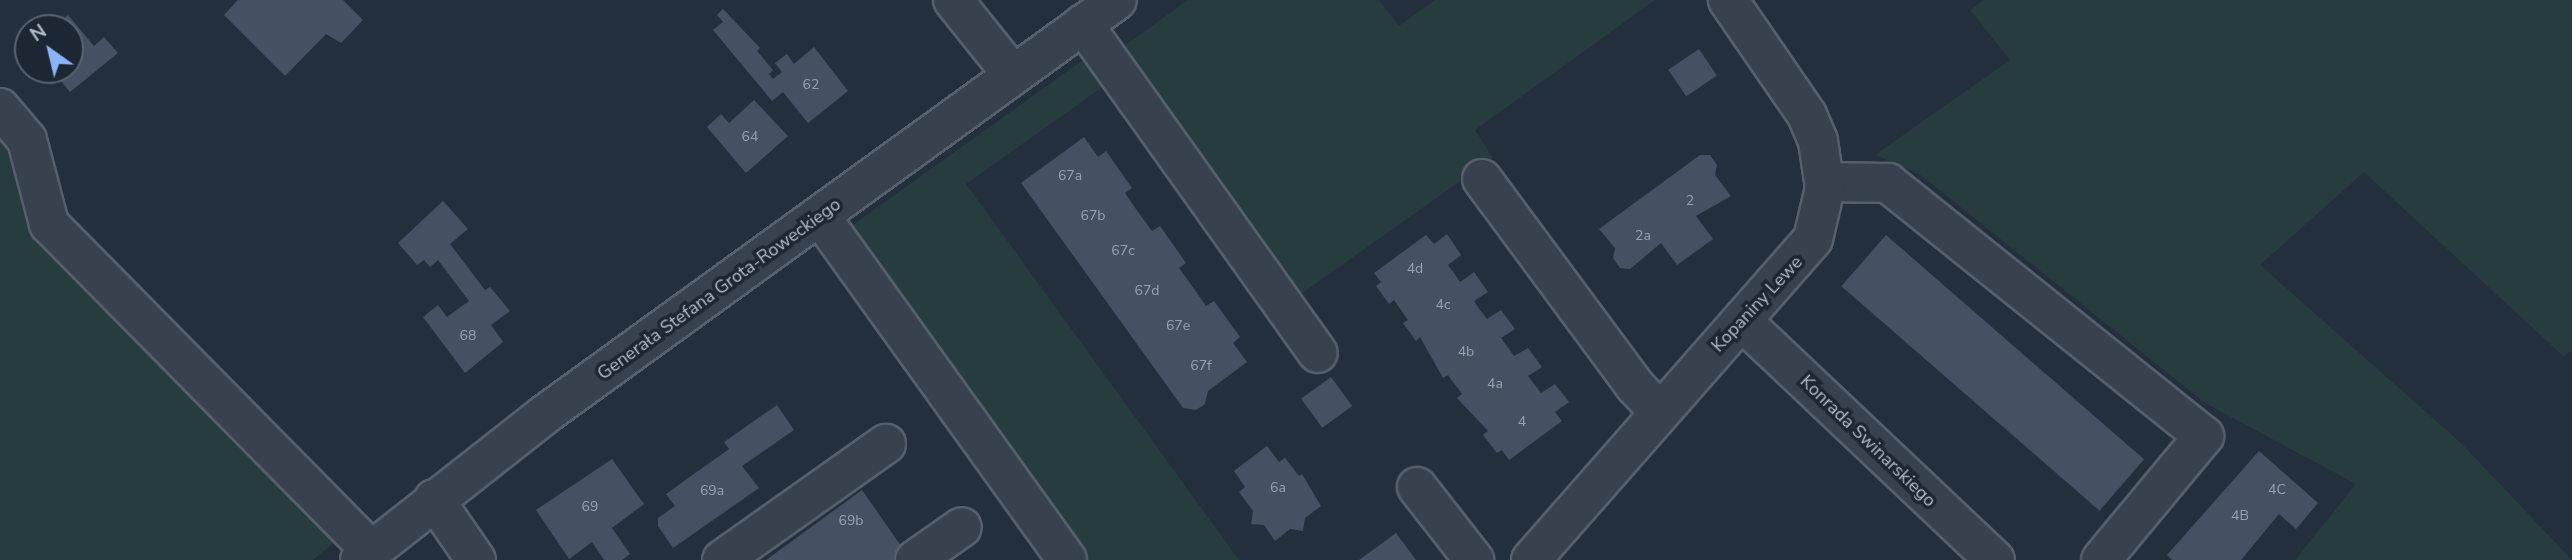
<!DOCTYPE html>
<html>
<head>
<meta charset="utf-8">
<style>
  body { margin:0 }
  #map { position:relative; width:2572px; height:560px; overflow:hidden; background:#242f3e; font-family:"Nunito Sans",sans-serif }
  div>[style] { position:absolute }
  [style*='--x'] { left:calc(var(--x)*1px); top:calc(var(--y)*1px); width:calc(var(--w)*1px); rotate:calc(var(--a)*1deg) }
  .green>* { inset:0; background:#263c3f }
  .building>* { inset:0; background:#455162; transform-origin:0 0 }
  .roads { filter:drop-shadow(2px 0 #565f6c) drop-shadow(-2px 0 #565f6c) drop-shadow(0 2px #565f6c) drop-shadow(0 -2px #565f6c) }
  .minor>* { height:38px; margin:-19px; padding:0 19px; transform-origin:19px; border-radius:19px; background:#38414e }
  span { translate:-50% -50%; white-space:nowrap; text-align:center; line-height:1.15; -webkit-text-stroke:7px #1d2633; paint-order:stroke }
  .number-label { font-size:14px; color:#98a1af }
  .number-label span { -webkit-text-stroke-width:0 }
  .street-label { font-size:18px; color:#b4bcc9 }
  .north { position:absolute; left:14px; top:14px; width:70px; height:70px; box-sizing:border-box; background:#1d2633; border:2px solid #59626f; border-radius:50%; rotate:326deg; font-size:19px; font-weight:700; line-height:28px; text-align:center; color:#b4bcc9 }
  .north::after { content:''; display:block; margin:auto; width:24px; height:32px; background:#8ab4f8; clip-path:polygon(50% 0,100% 100%,50% 72%,0 100%) }
</style>
</head>
<body>
<div id="map">
  <div class="green">
    <i style="clip-path:polygon(1188px 0,1379px 0,1399px 26px,1435px 0,1655px 0,1475px 130px,1493px 158px,1298px 296px,1120px 49px)"></i>
    <i style="clip-path:polygon(1983px 0,2572px 0,2572px 351px,2563px 356px,2364px 172px,2260px 265px,2461px 443px,2572px 560px,2295px 560px,2356px 484px,2205px 403px,1918px 173px,1875px 155px,2010px 60px,1970px 10px)"></i>
    <i style="clip-path:polygon(1087px 57px,1108px 83px,966px 184px,1239px 560px,1086px 560px,850px 227px)"></i>
    <i style="clip-path:polygon(0 131px,15px 149px,37px 230px,343px 535px,313px 560px,0 560px)"></i>
  </div>
  <div class="building">
    <i style="clip-path:polygon(238px 0,343px 0,363px 20px,341px 43px,326px 34px,285px 76px,224px 15px)"></i>
    <i style="clip-path:polygon(723px 9px,760px 48px,757px 51px,773px 70px,769px 74px,773px 79px,782px 72px,775px 63px,787px 54px,794px 64px,814px 47px,848px 91px,808px 123px,783px 92px,772px 101px,713px 30px,723px 22px,717px 15px)"></i>
    <i style="clip-path:polygon(68px 15px,94px 46px,104px 37px,118px 53px,70px 92px,52px 70px,70px 70px,70px 28px,53px 28px)"></i>
    <i style="left:1699px;top:49px;width:32px;height:37px;rotate:56deg"></i>
    <i style="clip-path:polygon(754px 100px,788px 136px,746px 173px,707px 127px,721px 114px,729px 123px)"></i>
    <i style="clip-path:polygon(1084px 137px,1098px 157px,1106px 151px,1132px 188px,1125px 193px,1138px 212px,1152px 231px,1160px 226px,1186px 263px,1179px 268px,1192px 286px,1206px 306px,1214px 301px,1240px 337px,1233px 343px,1247px 362px,1208px 391px,1205px 404px,1196px 410px,1183px 408px,1021px 183px)"></i>
    <i style="clip-path:polygon(1700px 155px,1710px 155px,1717px 165px,1715px 175px,1731px 196px,1696px 216px,1713px 239px,1677px 265px,1661px 243px,1630px 269px,1620px 268px,1613px 258px,1615px 248px,1599px 229px)"></i>
    <i style="clip-path:polygon(443px 201px,468px 229px,450px 244px,485px 290px,490px 287px,510px 311px,491px 325px,503px 342px,465px 373px,423px 317px,438px 305px,447px 317px,469px 301px,438px 260px,430px 267px,424px 260px,417px 265px,398px 243px)"></i>
    <i style="clip-path:polygon(1447px 234px,1461px 255px,1448px 265px,1454px 273px,1460px 282px,1474px 272px,1488px 292px,1474px 301px,1480px 310px,1487px 319px,1501px 310px,1515px 329px,1501px 338px,1514px 356px,1528px 348px,1542px 367px,1528px 376px,1541px 393px,1555px 384px,1569px 402px,1555px 412px,1562px 421px,1509px 460px,1502px 450px,1497px 453px,1483px 435px,1488px 431px,1457px 398px,1462px 394px,1448px 375px,1443px 378px,1420px 337px,1416px 341px,1403px 323px,1408px 320px,1394px 300px,1389px 304px,1376px 286px,1381px 282px,1374px 273px,1426px 235px,1434px 244px)"></i>
    <i style="left:1886px;top:235px;width:342px;height:68px;rotate:41deg"></i>
    <i style="left:1331px;top:377px;width:36px;height:37px;rotate:54deg"></i>
    <i style="clip-path:polygon(777px 405px,794px 430px,742px 466px,759px 488px,673px 548px,658px 526px,658px 518px,675px 506px,666px 494px,729px 449px,724px 442px)"></i>
    <i style="clip-path:polygon(1267px 446px,1279px 462px,1285px 458px,1299px 476px,1302px 474px,1321px 506px,1305px 518px,1303px 531px,1290px 529px,1275px 541px,1264px 525px,1251px 524px,1253px 511px,1239px 492px,1245px 487px,1234px 471px)"></i>
    <i style="clip-path:polygon(2259px 451px,2318px 503px,2296px 529px,2279px 514px,2241px 560px,2172px 560px,2167px 555px)"></i>
    <i style="clip-path:polygon(612px 459px,644px 504px,612px 528px,630px 554px,622px 560px,604px 560px,592px 542px,569px 559px,536px 510px)"></i>
    <i style="clip-path:polygon(862px 490px,906px 553px,898px 560px,766px 560px)"></i>
    <i style="clip-path:polygon(1396px 533px,1416px 560px,1359px 560px)"></i>
  </div>
  <div class="roads">
    <div class="minor">
      <i style="--x:953;--y:0;--w:96;--a:51.3"></i>
      <i style="--x:1083;--y:24;--w:404;--a:54.5"></i>
      <i style="--x:0;--y:108;--w:42;--a:49.8"></i>
      <i style="--x:27;--y:140;--w:87;--a:75.3"></i>
      <i style="--x:49;--y:224;--w:458;--a:45.4"></i>
      <i style="--x:1482;--y:179;--w:257;--a:53.5"></i>
      <i style="--x:1635;--y:386;--w:33;--a:46"></i>
      <i style="--x:1825;--y:182;--w:63;--a:0.9"></i>
      <i style="--x:1888;--y:183;--w:405;--a:38.7"></i>
      <i style="--x:2204;--y:436;--w:161;--a:129.7"></i>
      <i style="--x:820;--y:216;--w:423;--a:54.3"></i>
      <i style="--x:1742;--y:321;--w:348;--a:43.4"></i>
      <i style="--x:1417;--y:487;--w:93;--a:52"></i>
      <i style="--x:434;--y:499;--w:74;--a:55.5"></i>
      <i style="--x:360;--y:560;--w:234;--a:-38.2"></i>
      <i style="--x:544;--y:415;--w:707;--a:-35.91"></i>
      <i style="--x:722;--y:560;--w:201;--a:-35.3"></i>
      <i style="--x:915;--y:560;--w:57;--a:-35.1"></i>
      <i style="--x:1531;--y:560;--w:427;--a:-48.7"></i>
      <i style="--x:1813;--y:239;--w:52;--a:-76.8"></i>
      <i style="--x:1825;--y:188;--w:48;--a:-98.5"></i>
      <i style="--x:1818;--y:141;--w:28;--a:-113"></i>
      <i style="--x:1807;--y:115;--w:140;--a:-124.5"></i>
    </div>
  </div>
  <div class="number-label">
    <span style="left:811px;top:85px">62</span>
    <span style="left:750px;top:137px">64</span>
    <span style="left:1070px;top:176px">67a</span>
    <span style="left:1690px;top:201px">2</span>
    <span style="left:1093px;top:216px">67b</span>
    <span style="left:1643px;top:236px">2a</span>
    <span style="left:1123px;top:251px">67c</span>
    <span style="left:1415px;top:269px">4d</span>
    <span style="left:1147px;top:291px">67d</span>
    <span style="left:1443px;top:305px">4c</span>
    <span style="left:1178px;top:326px">67e</span>
    <span style="left:468px;top:336px">68</span>
    <span style="left:1466px;top:352px">4b</span>
    <span style="left:1201px;top:366px">67f</span>
    <span style="left:1495px;top:384px">4a</span>
    <span style="left:1522px;top:422px">4</span>
    <span style="left:1278px;top:488px">6a</span>
    <span style="left:2277px;top:490px">4C</span>
    <span style="left:712px;top:491px">69a</span>
    <span style="left:590px;top:507px">69</span>
    <span style="left:2240px;top:516px">4B</span>
    <span style="left:851px;top:521px">69b</span>
  </div>
  <div class="street-label">
    <span style="left:719px;top:289px;rotate:-36deg">Generała Stefana Grota-Roweckiego</span>
    <span style="left:1757px;top:304px;rotate:-47deg">Kopaniny Lewe</span>
    <span style="left:1868px;top:441px;rotate:44deg">Konrada Swinarskiego</span>
  </div>
  <div class="north">N</div>
</div>
</body>
</html>
